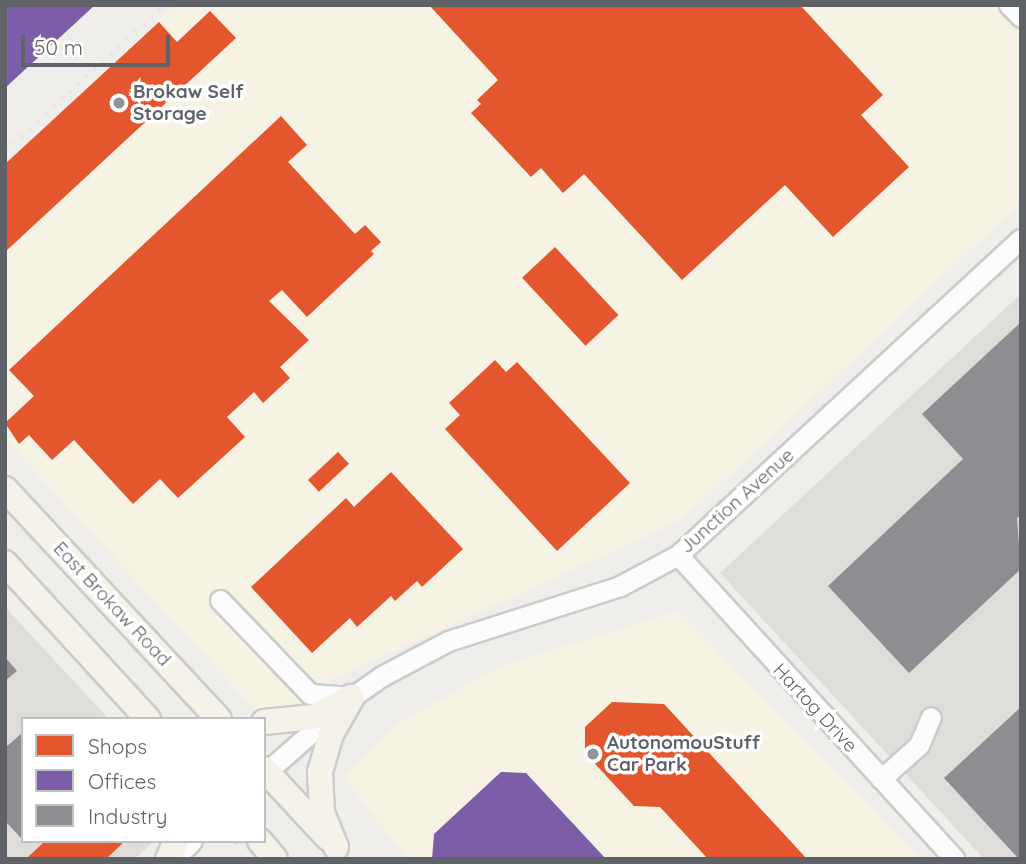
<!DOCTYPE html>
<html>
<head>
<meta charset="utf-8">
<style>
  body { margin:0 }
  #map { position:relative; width:1026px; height:864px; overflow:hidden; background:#efeeea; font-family:Quicksand,sans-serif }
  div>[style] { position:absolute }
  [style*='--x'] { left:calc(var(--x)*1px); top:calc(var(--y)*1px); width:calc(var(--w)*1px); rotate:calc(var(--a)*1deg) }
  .commercial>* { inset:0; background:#f7f3e4 }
  .industrial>* { inset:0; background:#dfddda }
  .shops>* { inset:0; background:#e4572e; transform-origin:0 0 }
  .offices>* { inset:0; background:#7b5ea7 }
  .industry>* { inset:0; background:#8d8d92 }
  .path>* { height:3.5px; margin-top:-1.75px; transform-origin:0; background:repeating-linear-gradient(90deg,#cacfcc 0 7px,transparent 0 10.5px) }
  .roads { filter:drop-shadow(2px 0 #cbcccc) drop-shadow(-2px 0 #cbcccc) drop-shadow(0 2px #cbcccc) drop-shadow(0 -2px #cbcccc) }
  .minor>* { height:19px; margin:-9.5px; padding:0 9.5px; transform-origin:9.5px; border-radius:9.5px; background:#fdfcfc }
  .major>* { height:24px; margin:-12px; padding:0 12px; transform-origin:12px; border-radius:12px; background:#f4f2e9 }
  .rail>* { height:5px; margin-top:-2.5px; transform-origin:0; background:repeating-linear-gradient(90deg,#e4e4e4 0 2px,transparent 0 11px) }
  .dots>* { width:19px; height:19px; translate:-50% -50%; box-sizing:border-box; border:4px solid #fff; border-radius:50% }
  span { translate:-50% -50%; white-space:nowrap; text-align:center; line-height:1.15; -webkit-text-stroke:7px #fff; paint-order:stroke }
  .poi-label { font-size:19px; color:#5f6368; font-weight:700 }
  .left { translate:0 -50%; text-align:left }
  .street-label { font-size:19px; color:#5f6368 }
  .frame { position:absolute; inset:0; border:7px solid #5f6368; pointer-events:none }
  .legend { position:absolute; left:21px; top:717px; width:245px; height:126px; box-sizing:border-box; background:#fff; border:2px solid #bfc1c3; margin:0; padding:9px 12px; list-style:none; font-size:21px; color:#5f6368 }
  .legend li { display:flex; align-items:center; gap:14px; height:35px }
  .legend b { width:35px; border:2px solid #bfc1c3 }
  .scale { position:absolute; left:21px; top:35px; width:149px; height:32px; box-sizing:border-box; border:4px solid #5f6368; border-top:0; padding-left:9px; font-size:21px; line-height:24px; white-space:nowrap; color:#5f6368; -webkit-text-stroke:5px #fff; paint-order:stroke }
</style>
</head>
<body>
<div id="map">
  <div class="commercial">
    <i style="clip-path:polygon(175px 5px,1021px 5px,1021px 203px,682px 520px,322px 684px,271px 727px,5px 439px,5px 164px)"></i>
    <i style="clip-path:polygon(679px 611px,921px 859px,407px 859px,344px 777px,400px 722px,501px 666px)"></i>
  </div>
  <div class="industrial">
    <i style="clip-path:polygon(1021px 294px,1021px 859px,984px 859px,720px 573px)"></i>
    <i style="clip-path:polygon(5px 607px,109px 719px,23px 719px,23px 841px,154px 841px,135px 859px,5px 859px)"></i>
  </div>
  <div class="shops">
    <i style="clip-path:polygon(429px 5px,800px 5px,883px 95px,861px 115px,909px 167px,833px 237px,785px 185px,682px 280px,584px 174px,563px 193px,541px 168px,531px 177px,471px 113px,481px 104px,477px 100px,498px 80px)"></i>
    <i style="clip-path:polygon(210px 11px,236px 38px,5px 252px,5px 164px,159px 22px,177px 42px)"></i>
    <i style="clip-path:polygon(281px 116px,307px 145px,288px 162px,355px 234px,365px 225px,381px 242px,371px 251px,374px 254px,307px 317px,282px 290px,269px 301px,309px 340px,280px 367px,290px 378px,263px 403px,254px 392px,227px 417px,245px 437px,178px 498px,160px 479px,133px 504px,74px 440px,52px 460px,29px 435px,19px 444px,5px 423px,34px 396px,9px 370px)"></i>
    <i style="left:555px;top:247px;width:93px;height:45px;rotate:47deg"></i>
    <i style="clip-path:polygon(495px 360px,506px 372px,517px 362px,630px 483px,557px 551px,445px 429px,460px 415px,449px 403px)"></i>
    <i style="left:338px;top:452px;width:16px;height:41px;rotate:47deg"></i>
    <i style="clip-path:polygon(391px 472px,463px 549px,422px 587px,417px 581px,395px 601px,391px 596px,357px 627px,350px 618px,312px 653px,251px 587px,346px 498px,354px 507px)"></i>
    <i style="clip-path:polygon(612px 702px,664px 704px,807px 859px,708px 859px,660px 807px,634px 806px,585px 753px,585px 727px)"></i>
    <i style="clip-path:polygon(45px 841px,125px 841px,106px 859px,26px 859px)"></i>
  </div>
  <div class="offices">
    <i style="clip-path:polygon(5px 5px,95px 5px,5px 88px)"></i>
    <i style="clip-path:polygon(501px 772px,526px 773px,606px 859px,432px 859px,434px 834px)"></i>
  </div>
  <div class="industry">
    <i style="clip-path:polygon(1021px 322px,1021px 515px,1017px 518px,1021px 569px,909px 673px,828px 586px,963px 459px,922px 414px)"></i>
    <i style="clip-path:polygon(5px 657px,17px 671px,5px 681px)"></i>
    <i style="clip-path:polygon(1021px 707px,1021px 859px,1019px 859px,944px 778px)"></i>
    <i style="clip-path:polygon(23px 732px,23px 840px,5px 821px,5px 748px)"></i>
  </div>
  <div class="path">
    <i style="--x:235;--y:844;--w:3;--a:-72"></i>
  </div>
  <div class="roads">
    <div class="minor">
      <i style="--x:1009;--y:5;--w:17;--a:45"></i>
      <i style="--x:678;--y:555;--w:411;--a:47.7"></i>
      <i style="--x:220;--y:600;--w:130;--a:46.2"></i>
      <i style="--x:310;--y:694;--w:42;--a:4.1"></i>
      <i style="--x:264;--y:774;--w:117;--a:-41.2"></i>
      <i style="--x:352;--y:697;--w:37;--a:-35"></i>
      <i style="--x:382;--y:676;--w:75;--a:-27.9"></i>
      <i style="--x:448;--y:641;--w:181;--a:-17.7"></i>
      <i style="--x:620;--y:586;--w:66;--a:-28.1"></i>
      <i style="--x:678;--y:555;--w:466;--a:-42.7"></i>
      <i style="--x:881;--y:779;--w:51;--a:-41.8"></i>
      <i style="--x:919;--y:745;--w:30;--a:-67"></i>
      <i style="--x:174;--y:859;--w:25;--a:-45"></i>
    </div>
    <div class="major">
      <i style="--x:5;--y:489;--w:314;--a:47.1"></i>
      <i style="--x:5;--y:563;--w:212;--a:47.5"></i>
      <i style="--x:264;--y:722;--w:49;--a:-5.8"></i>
      <i style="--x:313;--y:717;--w:43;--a:-27.8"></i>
      <i style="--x:264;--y:769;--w:94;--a:47.2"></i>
      <i style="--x:260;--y:841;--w:23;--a:50"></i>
      <i style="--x:336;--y:847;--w:37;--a:-112"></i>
      <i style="--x:322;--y:813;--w:41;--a:-92.8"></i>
      <i style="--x:320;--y:772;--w:37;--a:-74"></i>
      <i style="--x:330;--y:736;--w:45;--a:-60.6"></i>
      <i style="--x:168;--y:859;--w:20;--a:-66"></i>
    </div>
  </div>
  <div class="rail">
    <i style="--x:5;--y:151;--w:217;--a:-42.4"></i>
  </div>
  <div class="dots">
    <i style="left:119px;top:103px;background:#919496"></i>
    <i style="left:593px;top:754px;background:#919496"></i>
  </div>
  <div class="poi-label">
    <span class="left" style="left:133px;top:103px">Brokaw Self<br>Storage</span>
    <span class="left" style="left:607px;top:754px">AutonomouStuff<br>Car Park</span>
  </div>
  <div class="street-label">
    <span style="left:737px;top:501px;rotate:-42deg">Junction Avenue</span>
    <span style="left:112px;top:604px;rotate:47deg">East Brokaw Road</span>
    <span style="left:815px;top:708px;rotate:47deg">Hartog Drive</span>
  </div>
  <div class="frame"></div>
  <ul class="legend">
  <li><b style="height:19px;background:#e4572e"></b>Shops</li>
  <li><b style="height:19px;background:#7b5ea7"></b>Offices</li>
  <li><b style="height:19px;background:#8d8d92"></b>Industry</li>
  </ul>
  <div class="scale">50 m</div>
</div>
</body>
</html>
